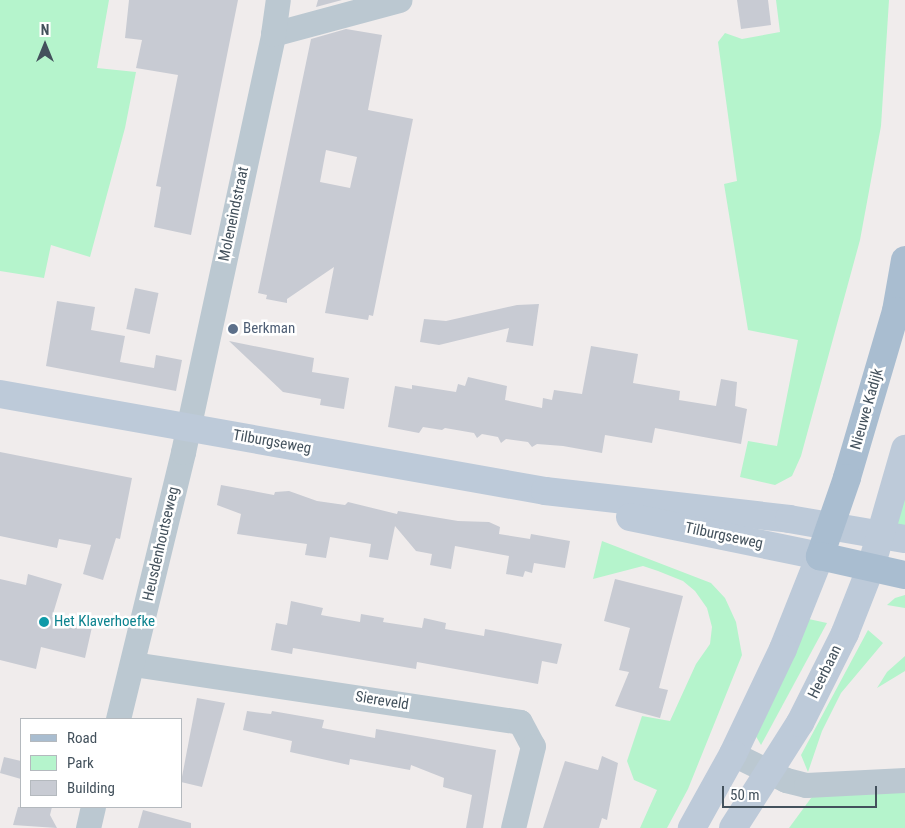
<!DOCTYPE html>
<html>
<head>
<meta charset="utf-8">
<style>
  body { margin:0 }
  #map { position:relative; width:905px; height:828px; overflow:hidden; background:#f0ecec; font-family:"Roboto Condensed",sans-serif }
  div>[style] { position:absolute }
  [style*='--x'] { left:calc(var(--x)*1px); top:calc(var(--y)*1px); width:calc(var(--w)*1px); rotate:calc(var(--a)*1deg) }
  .green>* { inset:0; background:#b5f4cc }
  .building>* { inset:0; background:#c8cbd3; transform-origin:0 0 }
  .street>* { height:25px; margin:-12.5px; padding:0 12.5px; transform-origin:12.5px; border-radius:12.5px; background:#bbc8d1 }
  .secondary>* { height:28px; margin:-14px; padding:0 14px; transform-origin:14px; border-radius:14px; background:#bdcad9 }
  .primary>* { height:28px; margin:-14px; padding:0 14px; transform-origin:14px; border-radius:14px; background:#a9bdd0 }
  .dots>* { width:14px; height:14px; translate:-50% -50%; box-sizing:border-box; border:2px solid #fff; border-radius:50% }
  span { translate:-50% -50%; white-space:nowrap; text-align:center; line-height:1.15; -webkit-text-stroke:5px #fff; paint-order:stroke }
  .street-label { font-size:15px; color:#43515c }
  .service-label { font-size:15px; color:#4e5e75 }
  .left { translate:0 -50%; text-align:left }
  .culture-label { font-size:15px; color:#0d838f }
  .legend { position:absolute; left:20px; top:718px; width:162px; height:90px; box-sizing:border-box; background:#fff; border:1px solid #b4b9be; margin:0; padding:6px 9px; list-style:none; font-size:15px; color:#43515c }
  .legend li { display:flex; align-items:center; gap:10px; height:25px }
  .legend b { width:25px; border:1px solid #b4b9be }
  .north { position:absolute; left:20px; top:20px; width:50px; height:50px; -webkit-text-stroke:4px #fff; paint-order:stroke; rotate:0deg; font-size:14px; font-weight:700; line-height:20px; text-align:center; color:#43515c }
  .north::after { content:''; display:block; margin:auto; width:18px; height:22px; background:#43515c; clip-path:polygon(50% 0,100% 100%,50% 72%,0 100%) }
  .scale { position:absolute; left:722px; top:786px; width:155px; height:22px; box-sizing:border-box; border:2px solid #43515c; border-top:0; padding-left:6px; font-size:15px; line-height:18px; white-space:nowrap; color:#43515c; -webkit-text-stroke:4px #fff; paint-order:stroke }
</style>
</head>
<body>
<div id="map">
  <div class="green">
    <i style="clip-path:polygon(0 0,109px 0,97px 68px,136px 72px,125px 128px,90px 257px,51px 245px,44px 278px,0 271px)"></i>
    <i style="clip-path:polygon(776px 0,889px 0,881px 126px,860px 240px,801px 456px,792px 476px,775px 485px,740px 477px,748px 441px,777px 446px,798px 340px,748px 330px,724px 184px,737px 181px,718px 42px,725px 33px,742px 39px,780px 32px)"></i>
    <i style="clip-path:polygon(905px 473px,905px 529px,896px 527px)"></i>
    <i style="clip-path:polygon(602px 541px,711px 583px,725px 598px,736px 622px,742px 655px,688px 789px,667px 828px,640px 828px,657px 790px,634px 780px,627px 761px,642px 716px,670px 721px,696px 664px,710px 644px,712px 627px,707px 608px,695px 591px,683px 581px,658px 571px,643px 566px,593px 579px)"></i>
    <i style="clip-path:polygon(905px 595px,905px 608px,887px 605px,895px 598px)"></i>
    <i style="clip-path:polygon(804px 618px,827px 623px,761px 745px,754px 733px)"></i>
    <i style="clip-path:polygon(868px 630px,883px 643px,841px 693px,822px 731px,808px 772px,801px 755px)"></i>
    <i style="clip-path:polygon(905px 656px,905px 671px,877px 688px,887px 672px)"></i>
    <i style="clip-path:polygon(905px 788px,905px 828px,789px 828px,814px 794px)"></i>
  </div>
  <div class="building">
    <i style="clip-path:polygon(129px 0,238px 0,191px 235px,154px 227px,161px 187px,156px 186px,178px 75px,136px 68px,142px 40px,125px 38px)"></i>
    <i style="clip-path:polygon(318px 0,342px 0,316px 7px)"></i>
    <i style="clip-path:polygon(737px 0,768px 0,771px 25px,741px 29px)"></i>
    <i style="clip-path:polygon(evenodd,346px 29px,382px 35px,368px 110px,413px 119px,373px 316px,369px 315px,368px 320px,325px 313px,334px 267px,287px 299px,287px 303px,266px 299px,267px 295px,258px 293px,311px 39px,346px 29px,326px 150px,357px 157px,350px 188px,320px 182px,326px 150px)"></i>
    <i style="left:135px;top:288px;width:24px;height:42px;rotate:12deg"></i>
    <i style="clip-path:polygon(57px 301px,95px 307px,91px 330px,125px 336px,120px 362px,154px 368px,156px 355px,182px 360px,176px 391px,46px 366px)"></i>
    <i style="clip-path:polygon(539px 304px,533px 346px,506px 342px,509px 328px,439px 345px,420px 342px,424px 319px,446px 321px,517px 305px)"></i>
    <i style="clip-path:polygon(229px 341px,314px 358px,312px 372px,349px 378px,344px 409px,320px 405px,321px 399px,283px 392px)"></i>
    <i style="clip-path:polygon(591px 346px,638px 354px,633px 383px,680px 391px,679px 400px,716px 406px,721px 379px,737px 382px,735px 406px,747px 409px,741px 444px,655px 428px,652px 443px,605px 435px,602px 453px,563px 446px,537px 444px,532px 447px,528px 442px,506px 439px,501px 443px,498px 437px,482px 434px,477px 438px,474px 433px,445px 428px,442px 430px,423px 427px,419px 433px,388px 427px,395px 386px,412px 389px,412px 385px,456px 392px,458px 384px,465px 386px,468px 377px,507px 386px,505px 400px,542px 408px,543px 398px,552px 400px,554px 390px,582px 394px)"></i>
    <i style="clip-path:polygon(0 452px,132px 478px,120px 539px,116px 538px,103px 580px,83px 574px,91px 545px,59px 539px,57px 548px,0 536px)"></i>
    <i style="clip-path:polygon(221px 485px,274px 495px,275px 492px,289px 491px,317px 501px,345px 505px,348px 502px,397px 514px,398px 511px,458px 521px,489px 522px,500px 527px,499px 534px,530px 539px,531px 534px,570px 541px,565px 568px,534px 563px,532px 573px,525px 571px,523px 577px,506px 574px,509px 556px,455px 546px,451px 569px,430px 565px,432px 554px,416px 551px,395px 526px,388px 560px,369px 557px,371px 544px,330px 537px,326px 558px,305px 555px,307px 544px,237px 534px,241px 514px,217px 505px)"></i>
    <i style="clip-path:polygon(28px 574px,62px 584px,52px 617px,92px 627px,85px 658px,41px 647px,36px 669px,0 660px,0 579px,26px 585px)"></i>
    <i style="clip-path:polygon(615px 579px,683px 596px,659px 688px,668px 690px,660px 718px,615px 706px,629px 672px,619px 670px,630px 628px,604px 621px)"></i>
    <i style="clip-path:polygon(291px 601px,323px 608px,321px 615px,360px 622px,361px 614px,384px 618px,383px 622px,422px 628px,424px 618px,446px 623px,445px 629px,484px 636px,485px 629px,562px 644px,557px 664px,542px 661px,538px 684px,417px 662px,416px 669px,293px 648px,292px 654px,271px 650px,276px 623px,287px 625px)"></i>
    <i style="clip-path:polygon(197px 698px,225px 703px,202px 787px,181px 782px)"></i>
    <i style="clip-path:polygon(247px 711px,271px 714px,272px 711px,324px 720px,322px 728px,375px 738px,376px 729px,496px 750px,483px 828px,466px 828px,472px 795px,443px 787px,444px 778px,411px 765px,410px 770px,350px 759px,349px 765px,290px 752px,292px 741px,243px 730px)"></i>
    <i style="clip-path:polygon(602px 756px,618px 763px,607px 820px,602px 818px,599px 828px,543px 828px,565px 761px,598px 770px)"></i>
    <i style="clip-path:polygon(4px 757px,21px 761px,21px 779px,0 773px)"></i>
    <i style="clip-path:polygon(18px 807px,52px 807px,50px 815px,57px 828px,13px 825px)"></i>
    <i style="clip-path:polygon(143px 810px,191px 823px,191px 828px,138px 828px)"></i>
  </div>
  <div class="street">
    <i style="--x:273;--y:34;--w:131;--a:-15.1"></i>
    <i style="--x:133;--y:664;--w:391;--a:8.5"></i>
    <i style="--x:520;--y:722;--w:27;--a:62"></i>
    <i style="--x:533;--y:746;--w:84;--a:103.7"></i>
    <i style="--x:118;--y:719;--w:275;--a:-76.3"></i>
    <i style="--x:183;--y:452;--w:428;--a:-77.8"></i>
    <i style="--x:273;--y:34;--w:34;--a:-82"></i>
    <i style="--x:733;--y:754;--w:59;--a:26.1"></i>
    <i style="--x:786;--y:780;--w:21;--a:14"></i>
    <i style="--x:806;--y:785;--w:99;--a:-2.9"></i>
    <i style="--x:88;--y:828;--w:22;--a:-77"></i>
  </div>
  <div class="secondary">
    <i style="--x:0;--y:394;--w:554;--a:10.09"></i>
    <i style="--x:545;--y:491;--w:246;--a:6.5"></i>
    <i style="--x:789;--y:519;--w:118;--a:9.8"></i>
    <i style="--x:630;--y:517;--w:194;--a:11.6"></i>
    <i style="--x:820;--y:556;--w:100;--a:111.7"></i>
    <i style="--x:783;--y:649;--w:116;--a:115.5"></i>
    <i style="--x:733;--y:754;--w:85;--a:119"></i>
    <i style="--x:733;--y:828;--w:125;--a:-57.5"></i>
    <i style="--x:800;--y:723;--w:101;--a:-63.4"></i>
    <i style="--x:845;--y:633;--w:71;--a:-68.5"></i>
    <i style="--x:871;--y:567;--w:123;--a:-73.9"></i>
  </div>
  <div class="primary">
    <i style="--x:905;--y:260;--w:52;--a:100"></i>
    <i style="--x:896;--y:311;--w:174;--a:106.4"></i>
    <i style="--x:847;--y:478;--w:83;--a:109.1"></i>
    <i style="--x:820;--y:556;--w:87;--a:12.6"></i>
  </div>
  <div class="dots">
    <i style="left:233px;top:329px;background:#5c6f8a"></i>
    <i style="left:44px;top:622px;background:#0f9aa8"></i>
  </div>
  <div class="street-label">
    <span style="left:234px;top:214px;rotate:-78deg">Moleneindstraat</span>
    <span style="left:867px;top:409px;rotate:-74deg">Nieuwe Kadijk</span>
    <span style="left:272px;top:442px;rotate:10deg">Tilburgseweg</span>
    <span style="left:724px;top:536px;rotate:12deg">Tilburgseweg</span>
    <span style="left:161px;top:544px;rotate:-77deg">Heusdenhoutseweg</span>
    <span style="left:825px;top:672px;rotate:-64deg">Heerbaan</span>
    <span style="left:382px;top:701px;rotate:9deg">Siereveld</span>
  </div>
  <div class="service-label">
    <span class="left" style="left:243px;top:329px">Berkman</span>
  </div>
  <div class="culture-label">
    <span class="left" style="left:54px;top:622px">Het Klaverhoefke</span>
  </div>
  <ul class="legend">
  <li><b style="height:6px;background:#a9bdd0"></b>Road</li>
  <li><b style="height:14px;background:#b5f4cc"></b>Park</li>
  <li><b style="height:14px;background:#c8cbd3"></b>Building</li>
  </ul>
  <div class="north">N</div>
  <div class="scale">50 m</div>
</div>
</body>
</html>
